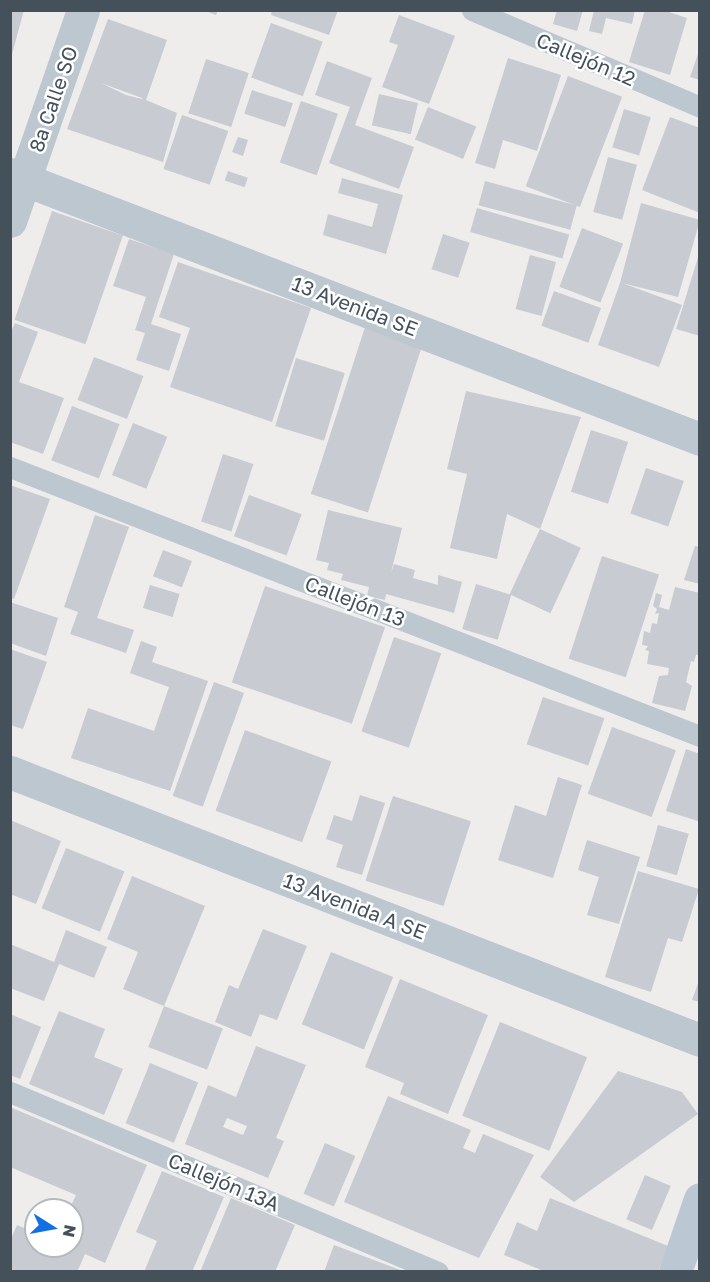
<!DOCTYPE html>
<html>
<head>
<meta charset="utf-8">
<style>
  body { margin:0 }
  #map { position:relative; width:710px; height:1282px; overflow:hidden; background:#efecec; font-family:"Golos Text",sans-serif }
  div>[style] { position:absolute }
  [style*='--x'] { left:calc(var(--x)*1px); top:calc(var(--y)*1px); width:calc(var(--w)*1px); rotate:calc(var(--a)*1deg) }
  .building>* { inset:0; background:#c8cbd1; transform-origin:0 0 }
  .lane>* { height:21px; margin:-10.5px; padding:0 10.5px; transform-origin:10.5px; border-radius:10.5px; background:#bcc7cf }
  .street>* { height:33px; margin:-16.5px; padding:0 16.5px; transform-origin:16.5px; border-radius:16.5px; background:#bcc7cf }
  .secondary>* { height:33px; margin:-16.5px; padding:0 16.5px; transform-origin:16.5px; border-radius:16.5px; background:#bbc8d4 }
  span { translate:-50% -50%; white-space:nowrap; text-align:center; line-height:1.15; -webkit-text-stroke:5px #fff; paint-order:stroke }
  .street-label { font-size:20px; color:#44505a }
  .frame { position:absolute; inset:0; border:12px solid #44505a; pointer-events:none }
  .north { position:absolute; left:24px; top:1198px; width:60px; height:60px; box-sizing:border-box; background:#fff; border:2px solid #b4b9bd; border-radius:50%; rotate:101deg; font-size:16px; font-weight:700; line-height:24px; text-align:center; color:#44505a }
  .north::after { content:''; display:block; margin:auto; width:21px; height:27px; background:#1170e3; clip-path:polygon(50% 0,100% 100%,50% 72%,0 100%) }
</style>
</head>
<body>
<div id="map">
  <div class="building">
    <i style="clip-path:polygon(10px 10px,24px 10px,11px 58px,10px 58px)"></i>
    <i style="clip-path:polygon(203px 10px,218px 10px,216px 15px)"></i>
    <i style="clip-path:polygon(272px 10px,338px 10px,329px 35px,271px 15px)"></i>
    <i style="clip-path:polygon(557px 10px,583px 10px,577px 31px,553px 24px)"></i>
    <i style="clip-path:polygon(594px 10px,635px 10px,632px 24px,606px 18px,602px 34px,589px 31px)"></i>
    <i style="clip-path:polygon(645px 10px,663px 10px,687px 18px,670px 75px,629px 62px)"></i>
    <i style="clip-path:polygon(399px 15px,455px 36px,429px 104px,382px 87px,398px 45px,389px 42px)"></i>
    <i style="clip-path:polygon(evenodd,108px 19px,167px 40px,146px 100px,177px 113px,163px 162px,67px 129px,108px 19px,101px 83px,142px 98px,142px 99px,126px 95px,101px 83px)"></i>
    <i style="left:271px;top:23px;width:55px;height:58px;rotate:20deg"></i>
    <i style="clip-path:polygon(700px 48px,700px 80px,690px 77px)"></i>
    <i style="clip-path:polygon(508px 58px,561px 75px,537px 151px,503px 140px,495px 169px,475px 163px)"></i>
    <i style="left:206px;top:59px;width:45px;height:57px;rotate:18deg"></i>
    <i style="clip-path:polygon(327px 61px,372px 78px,355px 125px,414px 147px,399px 189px,329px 163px,350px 107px,315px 95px)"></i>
    <i style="left:568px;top:76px;width:58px;height:118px;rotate:21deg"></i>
    <i style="left:252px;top:90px;width:43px;height:25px;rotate:18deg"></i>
    <i style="left:379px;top:94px;width:40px;height:32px;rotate:13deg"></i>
    <i style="left:301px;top:101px;width:39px;height:65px;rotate:19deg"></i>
    <i style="left:428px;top:107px;width:52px;height:35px;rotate:22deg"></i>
    <i style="left:624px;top:109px;width:28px;height:40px;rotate:17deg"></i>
    <i style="left:182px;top:115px;width:49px;height:57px;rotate:19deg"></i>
    <i style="clip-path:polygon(670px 117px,700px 128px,700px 213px,642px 190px)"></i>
    <i style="clip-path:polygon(238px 137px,248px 140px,243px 156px,232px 152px)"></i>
    <i style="left:608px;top:157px;width:30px;height:57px;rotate:15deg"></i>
    <i style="left:228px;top:171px;width:21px;height:10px;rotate:19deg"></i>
    <i style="clip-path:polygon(342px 178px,403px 195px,386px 254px,323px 235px,328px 214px,372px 227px,378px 204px,338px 193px)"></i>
    <i style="left:485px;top:181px;width:95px;height:25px;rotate:15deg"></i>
    <i style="clip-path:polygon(641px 203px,700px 220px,678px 297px,622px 283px,682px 305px,659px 367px,598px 345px,620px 283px)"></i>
    <i style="left:477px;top:208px;width:96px;height:25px;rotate:16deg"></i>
    <i style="left:52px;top:211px;width:75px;height:115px;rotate:19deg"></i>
    <i style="left:582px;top:228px;width:44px;height:63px;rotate:21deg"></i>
    <i style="left:443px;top:234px;width:28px;height:37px;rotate:18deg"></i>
    <i style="clip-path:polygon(129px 239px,174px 254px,151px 324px,181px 334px,169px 371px,136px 360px,145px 333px,135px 330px,146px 297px,113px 286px)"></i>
    <i style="clip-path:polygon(699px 254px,700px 254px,700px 336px,676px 329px)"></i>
    <i style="left:530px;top:255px;width:27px;height:56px;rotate:15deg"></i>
    <i style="clip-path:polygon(178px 262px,311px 308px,272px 422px,170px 387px,190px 328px,159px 317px)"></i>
    <i style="left:554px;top:291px;width:50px;height:37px;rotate:20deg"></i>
    <i style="left:368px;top:318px;width:60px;height:185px;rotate:18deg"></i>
    <i style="clip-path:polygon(15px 323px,38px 332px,19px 382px,64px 398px,43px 454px,10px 442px,10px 334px)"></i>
    <i style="left:94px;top:357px;width:53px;height:46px;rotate:21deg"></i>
    <i style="left:296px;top:358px;width:51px;height:71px;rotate:17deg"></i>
    <i style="clip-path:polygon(466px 391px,581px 417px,540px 529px,507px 514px,497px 559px,450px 548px,467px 474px,447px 469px)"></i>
    <i style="left:72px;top:406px;width:51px;height:58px;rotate:21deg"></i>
    <i style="left:133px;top:423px;width:37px;height:56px;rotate:22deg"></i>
    <i style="left:591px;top:430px;width:39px;height:65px;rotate:18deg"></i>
    <i style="left:223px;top:454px;width:32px;height:71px;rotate:18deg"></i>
    <i style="left:646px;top:468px;width:40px;height:48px;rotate:19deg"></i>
    <i style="clip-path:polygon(10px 485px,50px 499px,14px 599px,10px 598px)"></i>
    <i style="left:249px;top:495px;width:56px;height:44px;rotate:20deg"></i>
    <i style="clip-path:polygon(328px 510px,402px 528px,391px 573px,394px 564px,415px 570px,413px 578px,438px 585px,438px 575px,462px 582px,454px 613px,386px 594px,385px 600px,367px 596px,369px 587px,341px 580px,343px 574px,327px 570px,329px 563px,316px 560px)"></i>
    <i style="clip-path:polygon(95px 515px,129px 527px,97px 618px,134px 630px,126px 653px,70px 634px,78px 612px,64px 607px)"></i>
    <i style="left:540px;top:529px;width:45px;height:72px;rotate:25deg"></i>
    <i style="clip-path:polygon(695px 546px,700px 547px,700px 584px,684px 580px)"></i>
    <i style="left:163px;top:550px;width:31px;height:28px;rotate:21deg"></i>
    <i style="left:602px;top:556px;width:60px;height:108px;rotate:18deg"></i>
    <i style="left:476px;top:584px;width:37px;height:47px;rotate:17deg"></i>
    <i style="left:150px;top:585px;width:31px;height:24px;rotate:17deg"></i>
    <i style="left:265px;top:586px;width:127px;height:102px;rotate:19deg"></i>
    <i style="clip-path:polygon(675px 587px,700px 593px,700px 654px,696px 655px,694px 662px,691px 661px,686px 682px,692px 686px,685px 711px,652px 703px,659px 676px,668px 675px,669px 668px,647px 664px,649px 651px,645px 650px,648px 646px,642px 645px,644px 631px,650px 633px,652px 623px,657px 624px,659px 613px,655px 614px,657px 609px,653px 606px,656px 593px,662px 595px,659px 607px,669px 610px)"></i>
    <i style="clip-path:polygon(10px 602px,58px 618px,46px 656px,10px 643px)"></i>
    <i style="left:394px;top:637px;width:50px;height:100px;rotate:19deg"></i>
    <i style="clip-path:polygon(141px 641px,157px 647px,152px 662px,208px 681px,170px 791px,71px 758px,88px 708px,154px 731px,169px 687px,130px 673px)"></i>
    <i style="clip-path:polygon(10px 649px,47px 662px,23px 729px,10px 725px)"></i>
    <i style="left:214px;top:682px;width:32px;height:121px;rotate:20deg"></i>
    <i style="left:543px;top:697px;width:65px;height:50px;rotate:19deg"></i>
    <i style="left:612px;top:727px;width:68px;height:71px;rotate:20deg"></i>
    <i style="left:245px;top:730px;width:92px;height:86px;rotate:20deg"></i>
    <i style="clip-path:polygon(686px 749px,700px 754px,698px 821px,666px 811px)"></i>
    <i style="clip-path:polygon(558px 777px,582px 785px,553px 878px,498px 860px,515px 805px,546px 816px)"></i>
    <i style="clip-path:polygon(360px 795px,385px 803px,362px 875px,336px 867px,343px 845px,326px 839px,334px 815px,352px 821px)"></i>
    <i style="left:393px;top:796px;width:82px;height:89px;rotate:18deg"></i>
    <i style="clip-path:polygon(10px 820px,61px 841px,36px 904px,10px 894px)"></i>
    <i style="left:658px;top:825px;width:32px;height:43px;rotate:16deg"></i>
    <i style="clip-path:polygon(587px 840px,640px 857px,619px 924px,587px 915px,599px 877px,578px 870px)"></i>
    <i style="left:66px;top:848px;width:63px;height:65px;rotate:22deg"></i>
    <i style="clip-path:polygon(638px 871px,699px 889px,682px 942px,668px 938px,651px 992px,605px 977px)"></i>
    <i style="clip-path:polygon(132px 876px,205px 906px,164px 1006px,123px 989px,138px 952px,107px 939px)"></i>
    <i style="clip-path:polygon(263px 929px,307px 946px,277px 1020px,260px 1014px,251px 1037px,215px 1022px,229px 985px,238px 989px)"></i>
    <i style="clip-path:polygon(66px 930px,107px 947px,94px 978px,59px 964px,44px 1001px,10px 988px,10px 944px,54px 962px)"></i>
    <i style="left:331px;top:952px;width:67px;height:78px;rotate:22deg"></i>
    <i style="clip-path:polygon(700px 978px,700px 1002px,692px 1000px)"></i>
    <i style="clip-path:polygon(400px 979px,488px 1015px,448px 1114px,400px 1094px,404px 1083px,365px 1067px)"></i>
    <i style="left:164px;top:1006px;width:63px;height:44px;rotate:21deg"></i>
    <i style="clip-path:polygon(59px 1011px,105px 1029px,94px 1057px,123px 1069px,104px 1115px,29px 1084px)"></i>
    <i style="clip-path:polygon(10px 1014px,41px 1027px,20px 1079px,10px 1075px)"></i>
    <i style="left:500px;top:1022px;width:94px;height:101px;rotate:22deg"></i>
    <i style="clip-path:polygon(evenodd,256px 1046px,306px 1065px,276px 1138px,284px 1141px,268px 1178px,185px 1144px,208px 1085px,236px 1097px,256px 1046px,227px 1118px,247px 1126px,243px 1135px,223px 1127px,227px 1118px)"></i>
    <i style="left:150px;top:1063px;width:52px;height:65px;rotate:22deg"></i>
    <i style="clip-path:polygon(618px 1071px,682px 1092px,698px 1114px,574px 1202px,540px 1177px)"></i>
    <i style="clip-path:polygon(388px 1096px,471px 1130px,463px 1148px,475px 1153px,483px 1134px,534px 1155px,479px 1258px,344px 1202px)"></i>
    <i style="clip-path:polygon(10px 1107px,147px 1165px,105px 1263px,85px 1254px,77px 1272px,10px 1272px,10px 1241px,17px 1225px,36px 1233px,36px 1246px,72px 1246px,72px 1210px,69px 1210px,76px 1195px,10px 1167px)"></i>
    <i style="left:325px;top:1143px;width:33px;height:55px;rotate:23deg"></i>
    <i style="clip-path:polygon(162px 1171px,224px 1197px,192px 1272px,144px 1272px,157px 1241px,136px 1232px)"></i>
    <i style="left:645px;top:1175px;width:28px;height:48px;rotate:23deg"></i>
    <i style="clip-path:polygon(231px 1198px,295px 1225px,275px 1272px,200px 1272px)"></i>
    <i style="clip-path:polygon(550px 1198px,668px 1246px,658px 1272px,546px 1272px,504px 1255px,517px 1222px,537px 1231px)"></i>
    <i style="clip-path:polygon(334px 1245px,403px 1271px,403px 1272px,324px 1272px)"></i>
  </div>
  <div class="lane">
    <i style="--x:472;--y:10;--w:248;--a:23"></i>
    <i style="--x:10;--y:467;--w:741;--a:21.3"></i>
    <i style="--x:10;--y:1092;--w:464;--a:22.8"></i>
  </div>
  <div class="street">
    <i style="--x:10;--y:174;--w:739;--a:21.01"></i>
    <i style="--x:10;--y:221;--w:223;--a:-70.9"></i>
    <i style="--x:10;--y:772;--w:740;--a:21.23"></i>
  </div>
  <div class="secondary">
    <i style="--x:675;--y:1272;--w:77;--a:-71.1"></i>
  </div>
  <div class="street-label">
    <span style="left:586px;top:59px;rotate:23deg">Callejón 12</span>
    <span style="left:53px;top:99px;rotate:-71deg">8a Calle SO</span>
    <span style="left:355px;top:306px;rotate:21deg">13 Avenida SE</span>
    <span style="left:355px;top:601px;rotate:21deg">Callejón 13</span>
    <span style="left:355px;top:906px;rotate:21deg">13 Avenida A SE</span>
    <span style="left:224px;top:1182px;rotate:23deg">Callejón 13A</span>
  </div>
  <div class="frame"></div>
  <div class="north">N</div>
</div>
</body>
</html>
